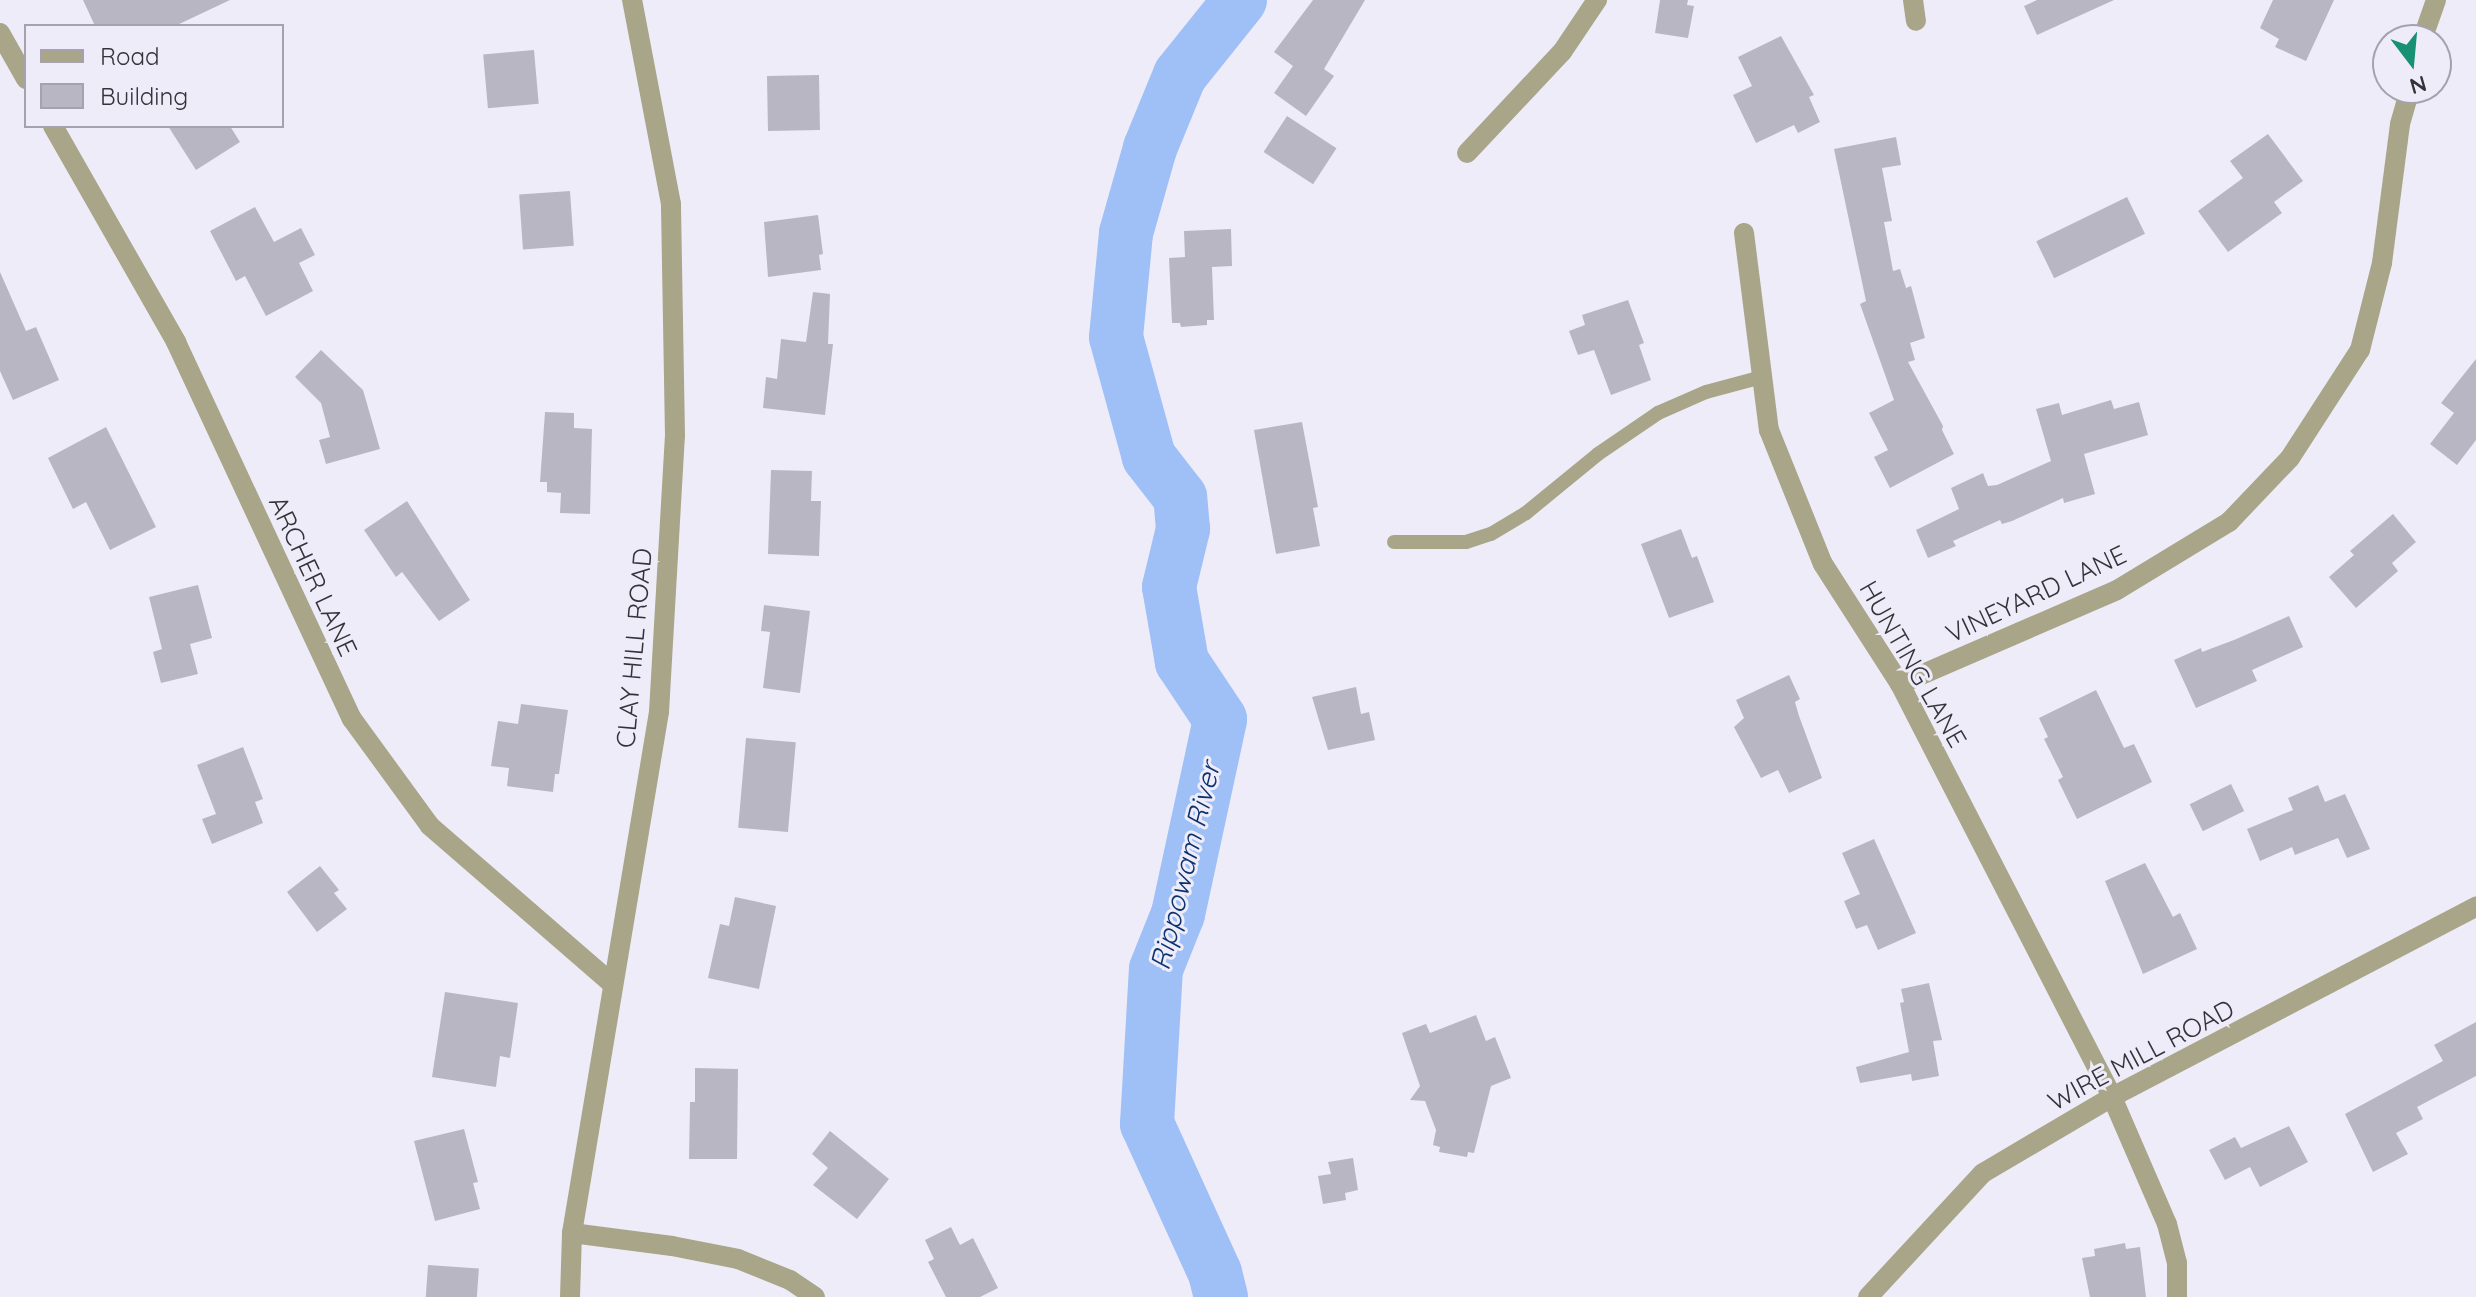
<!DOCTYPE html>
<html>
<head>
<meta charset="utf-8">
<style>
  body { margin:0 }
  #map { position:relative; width:2476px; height:1297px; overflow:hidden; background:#efecfa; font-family:Quicksand,sans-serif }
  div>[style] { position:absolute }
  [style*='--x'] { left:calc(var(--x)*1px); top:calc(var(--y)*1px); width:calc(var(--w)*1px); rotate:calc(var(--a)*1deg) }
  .river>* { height:54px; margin:-27px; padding:0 27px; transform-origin:27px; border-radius:27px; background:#9ec0f6 }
  .building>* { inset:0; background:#b9b6c4; transform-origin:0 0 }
  .service>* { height:14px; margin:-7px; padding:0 7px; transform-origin:7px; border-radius:7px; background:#a9a589 }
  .minor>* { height:20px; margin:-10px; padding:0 10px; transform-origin:10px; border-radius:10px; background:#a9a589 }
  span { translate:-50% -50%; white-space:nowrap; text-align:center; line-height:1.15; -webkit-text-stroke:6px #efecfa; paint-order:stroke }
  .street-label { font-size:26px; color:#353339 }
  .water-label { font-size:28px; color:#0b3370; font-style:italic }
  .legend { position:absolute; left:24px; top:24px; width:260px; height:104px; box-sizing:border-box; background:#efecfa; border:2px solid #a5a2ad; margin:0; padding:10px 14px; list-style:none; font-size:24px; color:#353339 }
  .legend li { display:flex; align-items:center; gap:16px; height:40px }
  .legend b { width:40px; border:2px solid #a5a2ad }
  .north { position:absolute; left:2372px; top:24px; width:80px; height:80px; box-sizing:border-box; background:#efecfa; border:2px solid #a5a2ad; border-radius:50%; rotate:164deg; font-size:22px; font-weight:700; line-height:32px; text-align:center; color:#353339 }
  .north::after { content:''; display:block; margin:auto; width:28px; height:36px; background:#179074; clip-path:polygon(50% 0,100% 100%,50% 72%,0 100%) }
</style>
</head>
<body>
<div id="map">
  <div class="river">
    <i style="--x:1221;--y:1297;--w:25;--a:-104"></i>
    <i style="--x:1215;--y:1273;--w:164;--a:-114.5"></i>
    <i style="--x:1147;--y:1124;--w:155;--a:-86.7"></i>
    <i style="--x:1156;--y:969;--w:59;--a:-68.2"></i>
    <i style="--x:1178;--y:914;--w:199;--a:-77.8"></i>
    <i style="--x:1220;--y:719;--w:69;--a:-123.7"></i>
    <i style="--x:1182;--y:662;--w:76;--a:-99.8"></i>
    <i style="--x:1169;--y:587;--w:60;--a:-76.4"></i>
    <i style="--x:1183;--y:529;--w:32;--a:-95"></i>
    <i style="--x:1180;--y:497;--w:51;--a:-127.8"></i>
    <i style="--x:1149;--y:457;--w:124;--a:-105.4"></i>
    <i style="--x:1116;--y:337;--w:104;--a:-84.5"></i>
    <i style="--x:1126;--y:233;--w:88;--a:-74.2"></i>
    <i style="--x:1150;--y:148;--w:79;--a:-67.7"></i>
    <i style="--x:1180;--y:75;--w:96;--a:-51.3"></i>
  </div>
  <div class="building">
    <i style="clip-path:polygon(83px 0,230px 0,175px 26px,95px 26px)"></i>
    <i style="clip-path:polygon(1313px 0,1365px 0,1324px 69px,1334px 76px,1306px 116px,1274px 93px,1293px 66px,1274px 52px)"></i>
    <i style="clip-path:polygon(1660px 0,1688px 0,1687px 5px,1694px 6px,1688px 38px,1655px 33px)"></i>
    <i style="clip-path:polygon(2037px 0,2114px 0,2037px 35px,2024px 6px)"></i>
    <i style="clip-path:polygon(2273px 0,2334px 0,2306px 61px,2275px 47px,2279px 39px,2260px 28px)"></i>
    <i style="clip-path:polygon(1781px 36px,1814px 95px,1809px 97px,1820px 122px,1798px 133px,1794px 125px,1756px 143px,1733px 95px,1752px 86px,1738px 57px)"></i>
    <i style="left:534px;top:50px;width:54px;height:51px;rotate:85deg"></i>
    <i style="left:819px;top:75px;width:55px;height:52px;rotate:89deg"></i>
    <i style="left:1287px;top:116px;width:59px;height:43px;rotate:33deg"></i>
    <i style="clip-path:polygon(168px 126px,230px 126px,240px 142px,196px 170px)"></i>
    <i style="clip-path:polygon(2268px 134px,2303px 181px,2274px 202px,2282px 213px,2228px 252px,2198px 211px,2243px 178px,2230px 161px)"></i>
    <i style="clip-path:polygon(1896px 137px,1901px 165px,1882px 168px,1892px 221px,1884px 222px,1893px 271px,1900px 269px,1906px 288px,1911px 286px,1925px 338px,1910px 343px,1915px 360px,1908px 362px,1943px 426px,1942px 430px,1954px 454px,1890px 488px,1874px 457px,1888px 450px,1869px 413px,1894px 400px,1860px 304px,1866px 301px,1834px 149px)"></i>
    <i style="left:570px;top:191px;width:55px;height:51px;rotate:86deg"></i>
    <i style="left:2127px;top:197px;width:41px;height:101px;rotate:64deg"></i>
    <i style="clip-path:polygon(255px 207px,274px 242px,301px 228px,315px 255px,299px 263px,313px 291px,266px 316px,245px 276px,236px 281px,210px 231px)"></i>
    <i style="clip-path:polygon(818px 215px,823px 254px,819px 255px,821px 270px,768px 277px,764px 222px)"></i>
    <i style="clip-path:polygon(1231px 229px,1232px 266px,1212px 267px,1214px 320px,1207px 320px,1207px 325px,1181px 327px,1180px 323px,1172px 323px,1169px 258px,1185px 257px,1184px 231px)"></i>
    <i style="clip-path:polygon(0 272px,26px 331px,36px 327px,59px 380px,13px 400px,0 371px)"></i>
    <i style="clip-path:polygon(813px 292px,830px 294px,828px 344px,833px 344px,825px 415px,763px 408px,766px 377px,777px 379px,781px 339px,806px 342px)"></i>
    <i style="clip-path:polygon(1628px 300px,1644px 343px,1639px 345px,1651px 380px,1611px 395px,1594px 350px,1578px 355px,1569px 331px,1585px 325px,1582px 315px)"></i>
    <i style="clip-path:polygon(321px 350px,363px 390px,380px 449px,326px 464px,319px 440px,330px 437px,321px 403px,295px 377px)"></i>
    <i style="clip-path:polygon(2476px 359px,2476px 440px,2457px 465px,2430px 444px,2454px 413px,2441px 403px)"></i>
    <i style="clip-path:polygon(2111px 400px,2114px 409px,2139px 402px,2148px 435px,2084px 454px,2095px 494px,2064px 503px,2063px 498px,2012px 521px,2002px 524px,2000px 520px,1953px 541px,1956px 546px,1928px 558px,1916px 530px,1959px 509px,1951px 488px,1983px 473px,1988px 486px,1997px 485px,2051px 461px,2036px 409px,2059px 403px,2062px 415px)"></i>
    <i style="clip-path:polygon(545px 412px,574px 413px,574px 428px,592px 429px,590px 514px,560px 513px,561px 493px,547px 492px,547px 482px,540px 482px)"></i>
    <i style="clip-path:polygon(1302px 422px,1318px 507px,1313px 508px,1320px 546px,1276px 554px,1254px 430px)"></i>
    <i style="clip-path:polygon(106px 427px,156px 527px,110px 550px,86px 502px,73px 509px,48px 458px)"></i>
    <i style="clip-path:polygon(771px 470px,812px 471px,811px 501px,821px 501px,819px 556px,768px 554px)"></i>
    <i style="clip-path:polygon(407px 501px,470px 600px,439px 621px,402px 572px,396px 577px,364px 530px)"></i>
    <i style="clip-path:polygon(2393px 514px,2416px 542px,2392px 563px,2398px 571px,2356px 608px,2329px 577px,2354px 555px,2350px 551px)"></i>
    <i style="clip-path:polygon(1681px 529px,1692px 558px,1697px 556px,1714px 602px,1669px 618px,1641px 544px)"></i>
    <i style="clip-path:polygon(198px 585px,212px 638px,190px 644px,198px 674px,161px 683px,153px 652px,162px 649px,149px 597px)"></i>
    <i style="clip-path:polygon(764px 605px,810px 611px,800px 693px,763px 688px,770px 632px,761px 631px)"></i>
    <i style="clip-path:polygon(2289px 616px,2303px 647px,2252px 670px,2257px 681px,2196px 708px,2174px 660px,2201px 648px,2202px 652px,2234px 640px)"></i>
    <i style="clip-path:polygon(1789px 675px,1800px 699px,1795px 702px,1799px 716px,1822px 778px,1789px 793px,1778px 770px,1761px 778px,1734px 727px,1744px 718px,1736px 700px)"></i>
    <i style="clip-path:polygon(1356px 687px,1361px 714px,1369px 712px,1375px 740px,1328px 750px,1312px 697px)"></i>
    <i style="clip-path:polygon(2096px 690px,2124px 748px,2134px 744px,2152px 782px,2077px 819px,2058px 780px,2063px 777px,2044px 739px,2048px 737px,2039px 718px)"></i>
    <i style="clip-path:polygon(521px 704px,568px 710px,559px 774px,555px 774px,553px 792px,507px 786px,509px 768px,491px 766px,498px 721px,518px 724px)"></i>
    <i style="left:746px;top:738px;width:50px;height:90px;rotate:5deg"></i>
    <i style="clip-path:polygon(243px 747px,263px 799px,255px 802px,263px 823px,212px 844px,202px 819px,216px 814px,197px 765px)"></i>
    <i style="left:2231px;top:784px;width:30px;height:46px;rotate:64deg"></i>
    <i style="clip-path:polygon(2318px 785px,2325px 802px,2345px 794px,2370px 849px,2347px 858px,2338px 838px,2295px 855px,2292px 847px,2260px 861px,2247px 829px,2293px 810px,2288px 798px)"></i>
    <i style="clip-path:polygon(1874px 839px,1916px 933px,1878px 950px,1867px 925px,1856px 929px,1844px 901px,1860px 894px,1842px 853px)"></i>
    <i style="clip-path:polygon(2145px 863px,2173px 917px,2180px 913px,2197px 949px,2143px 974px,2105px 881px)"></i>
    <i style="clip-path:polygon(320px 866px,339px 890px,334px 893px,347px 909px,317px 932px,287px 892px)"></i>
    <i style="clip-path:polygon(735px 897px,776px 906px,759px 989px,708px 978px,720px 924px,729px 926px)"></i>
    <i style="clip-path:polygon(1929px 983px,1942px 1040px,1933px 1041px,1939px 1076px,1912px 1081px,1911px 1074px,1860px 1083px,1856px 1067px,1909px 1052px,1900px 1003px,1904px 1002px,1901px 989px)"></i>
    <i style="clip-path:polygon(445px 992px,518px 1003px,510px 1058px,500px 1056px,496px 1087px,432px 1077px)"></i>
    <i style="clip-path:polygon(1476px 1015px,1486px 1041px,1495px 1037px,1511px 1078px,1491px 1086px,1474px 1153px,1468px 1152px,1467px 1157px,1439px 1152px,1440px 1147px,1433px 1145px,1436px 1130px,1425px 1101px,1410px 1100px,1420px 1086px,1402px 1033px,1426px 1024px,1430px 1033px)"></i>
    <i style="clip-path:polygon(2476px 1022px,2476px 1076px,2417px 1107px,2423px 1119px,2396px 1133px,2408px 1154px,2373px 1172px,2345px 1114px,2443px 1061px,2434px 1045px)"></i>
    <i style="clip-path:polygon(695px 1068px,738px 1069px,737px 1159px,689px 1159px,690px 1102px,695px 1102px)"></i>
    <i style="clip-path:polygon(2289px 1126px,2308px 1162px,2260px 1187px,2250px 1167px,2225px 1180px,2209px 1150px,2235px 1137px,2241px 1148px)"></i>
    <i style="clip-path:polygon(464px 1129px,478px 1182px,473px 1183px,480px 1209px,435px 1221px,414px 1141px)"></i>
    <i style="clip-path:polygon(830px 1131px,889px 1179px,857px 1219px,813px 1185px,828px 1168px,812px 1154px)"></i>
    <i style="clip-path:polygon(1353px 1158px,1358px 1190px,1345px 1193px,1346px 1200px,1323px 1204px,1318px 1176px,1331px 1174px,1328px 1162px)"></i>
    <i style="clip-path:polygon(951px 1227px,960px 1245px,973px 1238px,998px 1288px,980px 1297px,946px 1297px,928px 1262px,934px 1259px,925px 1240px)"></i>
    <i style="clip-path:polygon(2125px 1243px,2126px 1249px,2140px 1247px,2146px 1297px,2090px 1297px,2082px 1258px,2095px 1256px,2094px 1249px)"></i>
    <i style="left:428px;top:1265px;width:51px;height:32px;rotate:4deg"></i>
  </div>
  <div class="service">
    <i style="--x:1394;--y:542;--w:72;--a:0"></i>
    <i style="--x:1466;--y:542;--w:26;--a:-18"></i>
    <i style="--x:1491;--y:534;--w:41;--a:-31"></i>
    <i style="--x:1526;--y:513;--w:93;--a:-39.3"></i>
    <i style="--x:1598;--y:454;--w:73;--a:-34.3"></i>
    <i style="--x:1658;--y:413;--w:52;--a:-23.6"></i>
    <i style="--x:1706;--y:392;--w:58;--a:-15"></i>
  </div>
  <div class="minor">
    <i style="--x:1913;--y:0;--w:21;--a:82"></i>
    <i style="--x:0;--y:33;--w:53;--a:60.5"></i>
    <i style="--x:2422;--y:40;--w:42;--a:-70.7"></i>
    <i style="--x:53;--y:126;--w:249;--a:60.3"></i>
    <i style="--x:176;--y:342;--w:416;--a:65"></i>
    <i style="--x:352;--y:719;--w:132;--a:53.9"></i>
    <i style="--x:430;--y:826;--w:240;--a:40.9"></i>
    <i style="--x:1467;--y:153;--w:139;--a:-46.8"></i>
    <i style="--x:1562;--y:52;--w:63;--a:-56.1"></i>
    <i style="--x:1744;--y:233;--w:199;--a:82.8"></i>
    <i style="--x:1769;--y:430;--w:144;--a:68.1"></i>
    <i style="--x:1823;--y:564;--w:143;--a:57.3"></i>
    <i style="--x:1900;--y:684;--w:464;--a:62.8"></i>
    <i style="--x:2112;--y:1097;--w:138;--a:66.6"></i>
    <i style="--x:2167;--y:1224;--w:40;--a:75.6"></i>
    <i style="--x:2177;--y:1263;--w:34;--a:90"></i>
    <i style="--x:1900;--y:684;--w:236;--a:-23.4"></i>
    <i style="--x:2117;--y:590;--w:131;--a:-31.3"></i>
    <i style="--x:2229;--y:522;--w:88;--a:-46.4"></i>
    <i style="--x:2290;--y:458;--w:129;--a:-57.1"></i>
    <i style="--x:2360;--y:350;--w:90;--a:-75.8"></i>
    <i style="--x:2382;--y:263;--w:140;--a:-82.6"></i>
    <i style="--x:2400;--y:124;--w:37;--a:-74"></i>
    <i style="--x:572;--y:1233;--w:101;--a:7.4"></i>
    <i style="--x:672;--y:1246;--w:67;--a:11.1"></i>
    <i style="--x:738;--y:1259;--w:56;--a:22"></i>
    <i style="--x:790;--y:1280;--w:30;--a:34"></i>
    <i style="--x:570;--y:1297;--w:64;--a:-88.2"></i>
    <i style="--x:572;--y:1233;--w:528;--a:-80.52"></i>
    <i style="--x:659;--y:712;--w:276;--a:-86.7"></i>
    <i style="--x:675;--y:436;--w:232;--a:-91"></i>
    <i style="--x:671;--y:204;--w:208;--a:-100.8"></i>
    <i style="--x:1868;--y:1297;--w:169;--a:-47.2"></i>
    <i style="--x:1983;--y:1173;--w:150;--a:-30.5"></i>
    <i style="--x:2112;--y:1097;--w:411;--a:-27.6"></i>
  </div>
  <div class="street-label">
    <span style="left:313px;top:576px;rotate:65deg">ARCHER LANE</span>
    <span style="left:2036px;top:594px;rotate:-25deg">VINEYARD LANE</span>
    <span style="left:634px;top:648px;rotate:-85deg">CLAY HILL ROAD</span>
    <span style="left:1913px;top:664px;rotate:60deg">HUNTING LANE</span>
    <span style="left:2141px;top:1055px;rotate:-28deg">WIRE MILL ROAD</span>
  </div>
  <div class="water-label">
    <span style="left:1185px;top:866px;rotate:-76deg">Rippowam River</span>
  </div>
  <ul class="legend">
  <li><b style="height:10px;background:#a9a589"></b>Road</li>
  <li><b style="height:22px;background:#b9b6c4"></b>Building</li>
  </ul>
  <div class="north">N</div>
</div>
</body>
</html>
